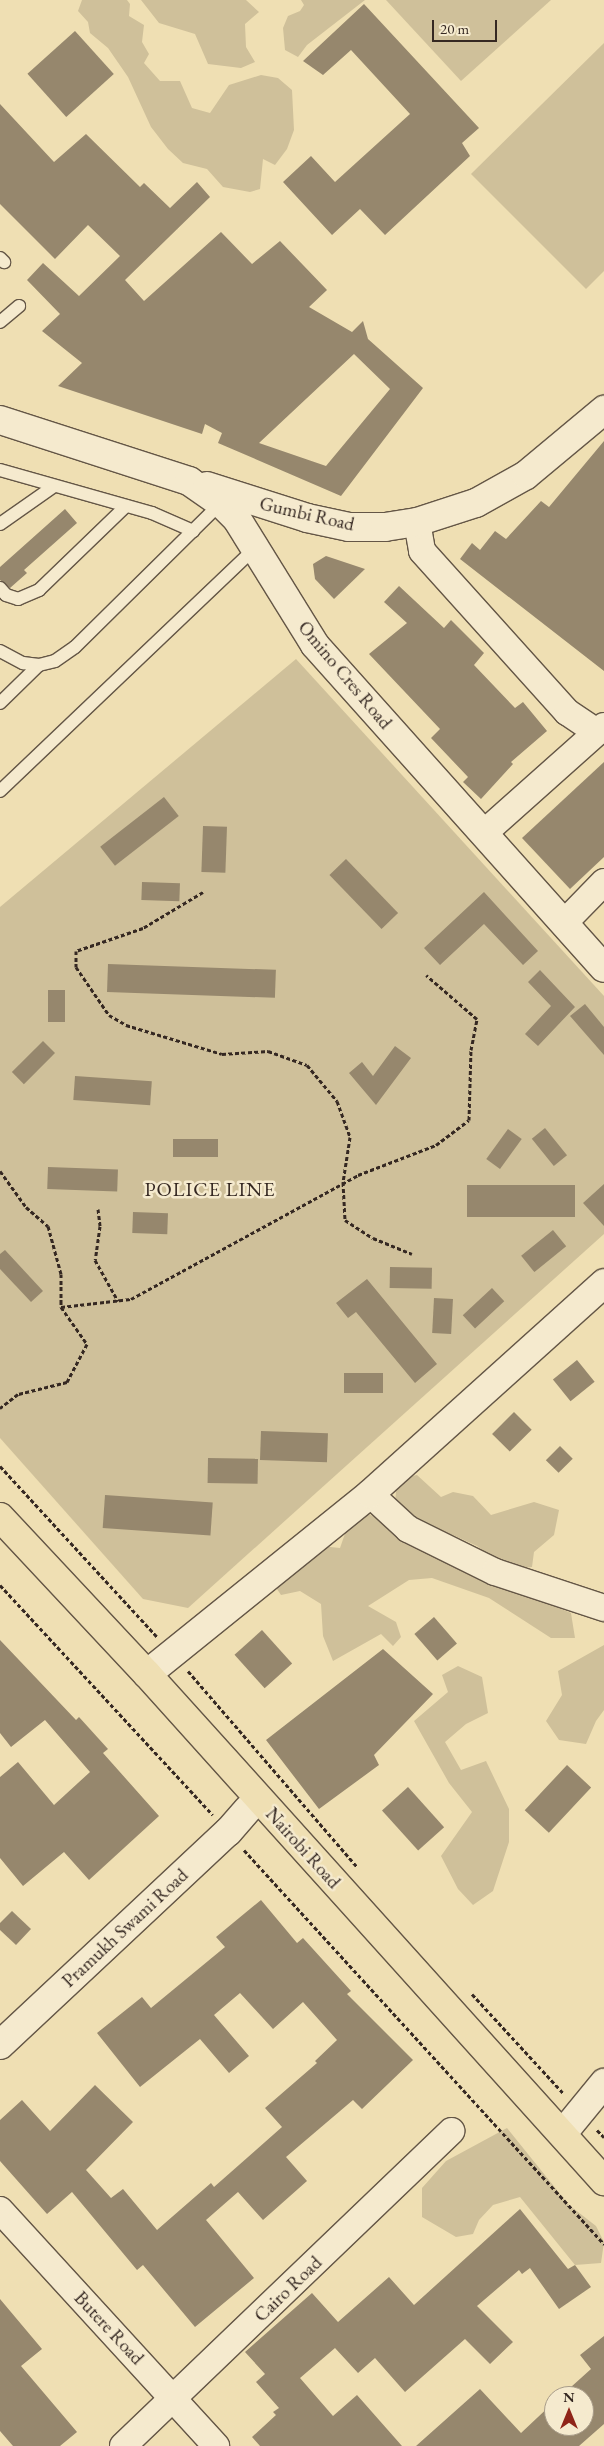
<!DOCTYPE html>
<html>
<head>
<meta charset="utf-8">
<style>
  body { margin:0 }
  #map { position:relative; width:604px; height:2446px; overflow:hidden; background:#efdfb3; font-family:"EB Garamond",serif }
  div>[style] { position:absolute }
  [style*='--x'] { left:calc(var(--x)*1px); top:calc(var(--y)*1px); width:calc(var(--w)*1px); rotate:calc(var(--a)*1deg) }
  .green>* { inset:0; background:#cfc09a }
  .building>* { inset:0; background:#96876d; transform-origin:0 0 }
  .path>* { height:3px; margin-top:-1.5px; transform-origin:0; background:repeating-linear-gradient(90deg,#352822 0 4px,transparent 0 6.5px) }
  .roads { filter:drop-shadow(1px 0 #645646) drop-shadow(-1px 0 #645646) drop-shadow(0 1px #645646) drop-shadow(0 -1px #645646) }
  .service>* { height:12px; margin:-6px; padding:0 6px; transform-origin:6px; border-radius:6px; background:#f5eace }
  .minor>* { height:26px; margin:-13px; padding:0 13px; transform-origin:13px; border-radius:13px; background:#f5eace }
  .tertiary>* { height:28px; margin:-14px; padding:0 14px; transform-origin:14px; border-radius:14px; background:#f5eace }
  .secondary>* { height:28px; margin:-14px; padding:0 14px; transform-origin:14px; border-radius:14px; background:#f5eace }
  .trunk>* { height:28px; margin:-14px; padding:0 14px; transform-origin:14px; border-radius:14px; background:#efdfb3 }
  span { translate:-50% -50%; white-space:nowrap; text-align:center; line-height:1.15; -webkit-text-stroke:5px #f5eace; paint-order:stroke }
  .street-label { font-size:19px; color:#352822 }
  .neighbourhood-label { font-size:20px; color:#352822; letter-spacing:1px }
  .north { position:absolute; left:544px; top:2386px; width:50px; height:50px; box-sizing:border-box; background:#f5eace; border:1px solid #a89c89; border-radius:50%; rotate:0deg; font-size:14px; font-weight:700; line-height:20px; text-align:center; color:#352822 }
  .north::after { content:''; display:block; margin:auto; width:18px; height:22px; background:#8f2418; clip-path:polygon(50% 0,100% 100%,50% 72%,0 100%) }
  .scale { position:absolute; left:432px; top:20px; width:65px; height:22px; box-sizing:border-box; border:2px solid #352822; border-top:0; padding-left:6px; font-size:15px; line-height:18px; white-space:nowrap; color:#352822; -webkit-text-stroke:4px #f5eace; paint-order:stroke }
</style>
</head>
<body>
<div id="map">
  <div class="green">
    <i style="clip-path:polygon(82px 0,127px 0,130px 4px,129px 16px,144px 25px,142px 42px,149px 54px,144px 63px,160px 81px,180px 81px,192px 108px,210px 113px,229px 85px,261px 75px,278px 78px,292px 90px,294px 130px,287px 149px,275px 165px,263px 159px,260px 189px,250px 192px,223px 187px,207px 169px,183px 163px,168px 149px,151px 127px,128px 77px,108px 48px,90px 33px,88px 22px,78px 11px)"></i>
    <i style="clip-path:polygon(141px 0,246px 0,259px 12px,245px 24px,246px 47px,255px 62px,241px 68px,208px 64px,195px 34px,159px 23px)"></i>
    <i style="clip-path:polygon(301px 0,365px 0,307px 45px,298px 57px,285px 50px,283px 28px,288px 16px,300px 11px,304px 5px)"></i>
    <i style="clip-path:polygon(386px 0,551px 0,461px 81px)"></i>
    <i style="clip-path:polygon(604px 43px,604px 271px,586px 289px,471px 174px)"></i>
    <i style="clip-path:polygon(296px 659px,604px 996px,604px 1234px,188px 1608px,143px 1599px,0 1438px,0 907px)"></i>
    <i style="clip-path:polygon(417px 1475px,441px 1497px,453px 1492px,473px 1496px,491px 1515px,534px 1502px,559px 1510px,554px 1535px,534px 1552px,532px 1567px,508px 1569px,477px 1546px,453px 1535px,416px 1525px,395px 1504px,397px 1479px)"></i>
    <i style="clip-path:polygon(367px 1513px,485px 1578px,571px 1613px,575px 1638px,551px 1638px,489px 1598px,432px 1578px,409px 1580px,368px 1606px,396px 1622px,401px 1637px,393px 1646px,381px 1634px,333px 1661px,323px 1636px,321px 1604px,300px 1591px,281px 1595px,275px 1586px,321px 1546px,340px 1548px,348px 1525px)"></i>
    <i style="clip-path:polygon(604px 1645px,604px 1710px,596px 1721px,586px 1744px,559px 1740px,546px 1721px,562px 1695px,558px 1671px)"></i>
    <i style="clip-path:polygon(458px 1666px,482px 1677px,488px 1713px,466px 1724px,445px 1742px,461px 1770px,486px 1761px,509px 1809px,509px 1842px,493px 1891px,473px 1905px,458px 1889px,441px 1856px,472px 1812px,449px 1783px,414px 1721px,448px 1692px,442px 1675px)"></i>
    <i style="clip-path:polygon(507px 2128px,569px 2205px,596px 2226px,604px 2242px,601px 2263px,575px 2265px,520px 2197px,493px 2205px,479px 2220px,473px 2234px,456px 2237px,422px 2217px,422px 2188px,446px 2161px)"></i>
  </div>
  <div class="building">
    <i style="clip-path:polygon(364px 4px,479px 128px,462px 143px,470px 156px,385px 235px,360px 209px,332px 235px,283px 182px,311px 156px,335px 182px,410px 114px,351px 50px,323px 75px,303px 61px)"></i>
    <i style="left:75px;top:31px;width:58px;height:64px;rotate:48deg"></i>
    <i style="clip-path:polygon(evenodd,0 104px,54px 162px,86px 134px,140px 187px,144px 183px,170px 208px,197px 182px,210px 197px,125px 280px,144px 301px,221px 232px,252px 264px,280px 241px,327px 290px,309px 307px,352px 332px,363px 321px,368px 339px,423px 388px,341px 496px,218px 443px,222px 433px,205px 424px,202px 434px,58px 386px,82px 363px,42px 331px,60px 314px,27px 280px,43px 263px,79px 296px,120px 256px,88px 225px,55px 259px,0 204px,0 104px,354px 354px,390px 389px,326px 466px,259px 443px,354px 354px)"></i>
    <i style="clip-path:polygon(604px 441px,604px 671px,460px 559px,472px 543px,480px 550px,495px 531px,506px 539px,541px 501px,549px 507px)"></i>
    <i style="clip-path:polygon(65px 509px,77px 523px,24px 570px,27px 573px,10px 588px,0 580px,0 567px)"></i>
    <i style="clip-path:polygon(326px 556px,365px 569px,334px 599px,315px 579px,313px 564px)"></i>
    <i style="clip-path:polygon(399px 586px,444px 628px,451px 620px,484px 653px,474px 665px,515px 708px,523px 702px,547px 731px,511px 762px,513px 764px,481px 799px,463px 782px,468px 777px,431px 738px,440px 729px,369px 654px,407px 623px,384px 602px)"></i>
    <i style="clip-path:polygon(604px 762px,604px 857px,570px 889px,522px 838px)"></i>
    <i style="left:164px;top:797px;width:24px;height:81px;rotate:52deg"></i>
    <i style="left:203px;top:826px;width:24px;height:46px;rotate:2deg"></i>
    <i style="left:346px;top:859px;width:75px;height:23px;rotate:46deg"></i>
    <i style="left:142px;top:882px;width:38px;height:18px;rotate:2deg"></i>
    <i style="clip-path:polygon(484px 892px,538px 951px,523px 965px,484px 924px,440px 965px,424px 948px)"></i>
    <i style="left:108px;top:964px;width:168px;height:28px;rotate:2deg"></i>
    <i style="clip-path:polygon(540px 970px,575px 1007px,538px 1046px,525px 1034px,551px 1006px,528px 982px)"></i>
    <i style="left:48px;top:990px;width:17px;height:32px"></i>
    <i style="clip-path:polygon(585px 1004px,604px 1027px,604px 1055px,570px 1016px)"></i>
    <i style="left:43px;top:1041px;width:17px;height:44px;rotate:45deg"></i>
    <i style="clip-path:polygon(395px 1046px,411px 1058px,376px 1105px,349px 1073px,362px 1062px,373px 1076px)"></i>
    <i style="left:75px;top:1076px;width:77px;height:24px;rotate:4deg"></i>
    <i style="left:545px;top:1128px;width:35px;height:17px;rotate:51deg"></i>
    <i style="left:508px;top:1129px;width:17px;height:37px;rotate:36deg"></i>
    <i style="left:218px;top:1139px;width:18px;height:45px;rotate:90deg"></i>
    <i style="left:48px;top:1167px;width:70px;height:22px;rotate:2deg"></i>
    <i style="clip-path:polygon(604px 1184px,604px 1226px,583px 1203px)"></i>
    <i style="left:467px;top:1185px;width:108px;height:32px"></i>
    <i style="left:133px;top:1212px;width:35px;height:21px;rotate:2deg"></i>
    <i style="left:553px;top:1230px;width:21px;height:41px;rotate:51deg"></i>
    <i style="clip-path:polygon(5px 1250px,43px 1291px,31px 1302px,0 1269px,0 1254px)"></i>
    <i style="left:390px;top:1267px;width:42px;height:21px;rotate:1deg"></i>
    <i style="clip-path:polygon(367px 1279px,437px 1364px,415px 1383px,356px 1312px,348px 1318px,336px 1303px)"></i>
    <i style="left:492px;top:1288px;width:18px;height:40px;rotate:47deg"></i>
    <i style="left:434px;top:1298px;width:19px;height:35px;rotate:3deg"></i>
    <i style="left:577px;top:1360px;width:28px;height:31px;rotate:51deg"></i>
    <i style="left:344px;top:1373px;width:39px;height:20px"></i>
    <i style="left:514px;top:1412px;width:25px;height:31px;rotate:45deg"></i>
    <i style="left:261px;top:1431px;width:67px;height:29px;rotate:2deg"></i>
    <i style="left:560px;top:1446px;width:18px;height:20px;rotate:45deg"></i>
    <i style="left:208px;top:1458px;width:50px;height:25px;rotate:1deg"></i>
    <i style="left:105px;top:1495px;width:108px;height:33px;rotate:4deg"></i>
    <i style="left:434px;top:1617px;width:35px;height:26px;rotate:49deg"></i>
    <i style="left:262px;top:1630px;width:45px;height:37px;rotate:48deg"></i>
    <i style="clip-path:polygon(0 1640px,76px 1720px,79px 1717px,108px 1749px,103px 1753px,159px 1816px,89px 1880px,64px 1852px,23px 1886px,0 1858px,0 1777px,18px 1762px,54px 1805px,90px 1772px,45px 1720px,11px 1747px,0 1733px)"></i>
    <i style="clip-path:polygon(383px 1649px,433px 1694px,374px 1755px,379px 1765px,319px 1809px,266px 1740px)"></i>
    <i style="left:567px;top:1765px;width:33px;height:62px;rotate:43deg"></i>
    <i style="left:408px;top:1787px;width:54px;height:35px;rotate:48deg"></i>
    <i style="clip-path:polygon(261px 1900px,297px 1943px,303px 1938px,351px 1991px,347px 1994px,413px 2060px,362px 2109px,353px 2100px,286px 2157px,307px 2181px,263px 2220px,238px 2192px,206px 2220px,254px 2278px,195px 2327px,143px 2265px,137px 2270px,72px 2192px,47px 2214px,0 2161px,0 2120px,22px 2100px,50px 2131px,95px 2085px,133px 2122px,86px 2170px,111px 2198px,123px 2189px,157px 2230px,211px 2183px,214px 2187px,282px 2127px,265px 2108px,317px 2063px,315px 2061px,337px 2040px,303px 2002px,273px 2029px,240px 1993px,214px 2015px,249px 2056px,229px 2073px,200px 2039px,140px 2087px,97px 2033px,142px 1997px,151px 2008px,225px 1947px,216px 1937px)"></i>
    <i style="clip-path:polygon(12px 1911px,31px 1929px,16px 1945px,0 1930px,0 1923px)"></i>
    <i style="clip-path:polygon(520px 2209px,568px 2269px,575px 2265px,591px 2287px,559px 2309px,530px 2268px,522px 2274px,519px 2270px,477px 2306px,513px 2342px,490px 2364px,465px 2339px,405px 2392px,375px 2358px,358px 2373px,335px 2348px,300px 2378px,333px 2416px,357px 2395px,402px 2446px,260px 2446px,252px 2437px,276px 2415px,273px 2412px,279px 2408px,256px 2382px,265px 2374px,245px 2352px,312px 2293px,338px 2322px,389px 2277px,414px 2305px)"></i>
    <i style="clip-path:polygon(0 2299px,42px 2349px,21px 2366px,77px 2432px,60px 2446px,13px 2446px,0 2431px)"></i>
    <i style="clip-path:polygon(604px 2336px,604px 2424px,579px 2446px,416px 2446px,480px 2389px,521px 2433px,554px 2402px,554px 2426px,584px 2426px,584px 2396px,561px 2396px,591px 2369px,580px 2355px)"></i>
  </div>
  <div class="path">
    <i style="--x:203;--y:892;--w:70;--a:149"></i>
    <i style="--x:143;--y:928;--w:71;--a:161.1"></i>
    <i style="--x:76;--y:951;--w:16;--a:90"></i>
    <i style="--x:76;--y:967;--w:58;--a:55.5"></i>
    <i style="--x:109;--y:1015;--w:20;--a:30"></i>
    <i style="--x:126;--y:1025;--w:100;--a:16.8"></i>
    <i style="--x:222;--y:1054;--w:46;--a:-3.7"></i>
    <i style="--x:268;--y:1051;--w:41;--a:19.7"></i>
    <i style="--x:307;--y:1065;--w:47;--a:50.2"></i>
    <i style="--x:337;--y:1101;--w:38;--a:70"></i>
    <i style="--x:350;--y:1137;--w:46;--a:98.8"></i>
    <i style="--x:343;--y:1182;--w:38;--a:87"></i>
    <i style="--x:345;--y:1220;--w:33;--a:33"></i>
    <i style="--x:373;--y:1238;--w:42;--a:22.3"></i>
    <i style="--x:0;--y:1171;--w:44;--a:54.2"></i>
    <i style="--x:26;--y:1207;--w:29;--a:41"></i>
    <i style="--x:48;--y:1226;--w:50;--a:74.8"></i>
    <i style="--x:61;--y:1274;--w:33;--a:90"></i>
    <i style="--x:61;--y:1307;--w:45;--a:54.9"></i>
    <i style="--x:87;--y:1344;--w:43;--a:117.8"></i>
    <i style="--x:67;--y:1382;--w:50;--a:166.2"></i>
    <i style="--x:18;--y:1394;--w:23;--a:142"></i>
    <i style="--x:98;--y:1209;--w:17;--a:83"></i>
    <i style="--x:100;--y:1226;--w:34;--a:98"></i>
    <i style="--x:95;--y:1260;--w:47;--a:60.7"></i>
    <i style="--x:61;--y:1307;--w:70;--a:-6.5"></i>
    <i style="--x:131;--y:1299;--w:259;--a:-28.6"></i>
    <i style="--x:358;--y:1175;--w:84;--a:-21"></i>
    <i style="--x:436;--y:1145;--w:41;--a:-37.1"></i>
    <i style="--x:469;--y:1120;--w:70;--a:-88.4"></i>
    <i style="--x:471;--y:1050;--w:32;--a:-79"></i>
    <i style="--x:477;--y:1019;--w:67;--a:-139.2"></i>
    <i style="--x:0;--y:1466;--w:232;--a:47.4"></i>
    <i style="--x:0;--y:1585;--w:313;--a:47.2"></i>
    <i style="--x:188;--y:1671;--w:259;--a:49.2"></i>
    <i style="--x:244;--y:1850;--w:534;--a:47.58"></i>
    <i style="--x:472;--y:1994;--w:136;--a:47.4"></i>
    <i style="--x:597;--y:2130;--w:10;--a:45"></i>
  </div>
  <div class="roads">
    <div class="service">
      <i style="--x:0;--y:258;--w:6;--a:45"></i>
      <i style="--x:0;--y:322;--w:25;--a:-40"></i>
      <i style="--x:0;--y:470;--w:158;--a:15.8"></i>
      <i style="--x:152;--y:513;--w:45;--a:23.7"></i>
      <i style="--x:0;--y:524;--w:66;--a:-35.1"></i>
      <i style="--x:0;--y:588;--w:9;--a:49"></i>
      <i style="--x:6;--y:595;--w:13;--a:18"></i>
      <i style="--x:18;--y:599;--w:23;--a:-23"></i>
      <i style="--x:39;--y:590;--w:121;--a:-44"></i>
      <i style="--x:0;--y:651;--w:26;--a:28"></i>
      <i style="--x:23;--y:663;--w:16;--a:7"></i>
      <i style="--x:39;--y:665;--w:16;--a:-14"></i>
      <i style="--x:55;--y:661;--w:24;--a:-35"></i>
      <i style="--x:75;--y:647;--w:205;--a:-44.6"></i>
      <i style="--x:0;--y:703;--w:54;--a:-44.3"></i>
      <i style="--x:0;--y:791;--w:352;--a:-43.6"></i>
    </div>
    <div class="minor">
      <i style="--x:417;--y:522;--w:29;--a:80"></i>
      <i style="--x:422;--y:551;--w:217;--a:48"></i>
      <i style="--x:567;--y:712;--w:36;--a:34"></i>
      <i style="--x:484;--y:833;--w:161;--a:-41.7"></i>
      <i style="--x:565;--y:922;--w:56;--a:-45.7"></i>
      <i style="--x:370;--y:1494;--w:52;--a:42.6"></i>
      <i style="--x:408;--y:1529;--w:97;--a:26.3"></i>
      <i style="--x:495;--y:1572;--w:115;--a:18.3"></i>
      <i style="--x:0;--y:2210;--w:320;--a:47.5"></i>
      <i style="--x:123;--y:2446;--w:455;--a:-43.8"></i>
    </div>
    <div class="tertiary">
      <i style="--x:0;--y:420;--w:199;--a:17.9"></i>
      <i style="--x:189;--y:481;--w:39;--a:35"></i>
      <i style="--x:221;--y:503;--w:23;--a:45"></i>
      <i style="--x:237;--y:519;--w:148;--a:58.2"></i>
      <i style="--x:315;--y:645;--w:433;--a:48.2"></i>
      <i style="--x:207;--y:486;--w:105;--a:17.7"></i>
      <i style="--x:307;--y:518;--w:43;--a:12.1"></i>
      <i style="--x:349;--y:527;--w:36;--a:0"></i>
      <i style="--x:385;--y:527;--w:32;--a:-9"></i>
      <i style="--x:417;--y:522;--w:62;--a:-17.9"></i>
      <i style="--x:476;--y:503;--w:57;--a:-29.2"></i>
      <i style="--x:526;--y:475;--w:102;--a:-39.8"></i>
      <i style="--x:147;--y:1674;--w:287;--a:-38.9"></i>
      <i style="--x:370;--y:1494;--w:315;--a:-42"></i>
      <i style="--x:563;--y:2133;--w:65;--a:-50.6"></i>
    </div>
    <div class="secondary">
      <i style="--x:0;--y:2045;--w:312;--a:-43.1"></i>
      <i style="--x:228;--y:1832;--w:30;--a:-49"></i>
    </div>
    <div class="trunk">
      <i style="--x:0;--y:1517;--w:215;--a:46.9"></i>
      <i style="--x:147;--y:1674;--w:683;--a:47.97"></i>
    </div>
  </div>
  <div class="street-label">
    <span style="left:307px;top:514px;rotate:13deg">Gumbi Road</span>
    <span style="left:345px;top:675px;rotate:50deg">Omino Cres Road</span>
    <span style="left:303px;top:1848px;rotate:48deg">Nairobi Road</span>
    <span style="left:125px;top:1928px;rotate:-43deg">Pramukh Swami Road</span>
    <span style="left:288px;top:2289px;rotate:-44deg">Cairo Road</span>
    <span style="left:109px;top:2328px;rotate:47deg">Butere Road</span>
  </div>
  <div class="neighbourhood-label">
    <span style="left:210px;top:1189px">POLICE LINE</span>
  </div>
  <div class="north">N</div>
  <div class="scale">20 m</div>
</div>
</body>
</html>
